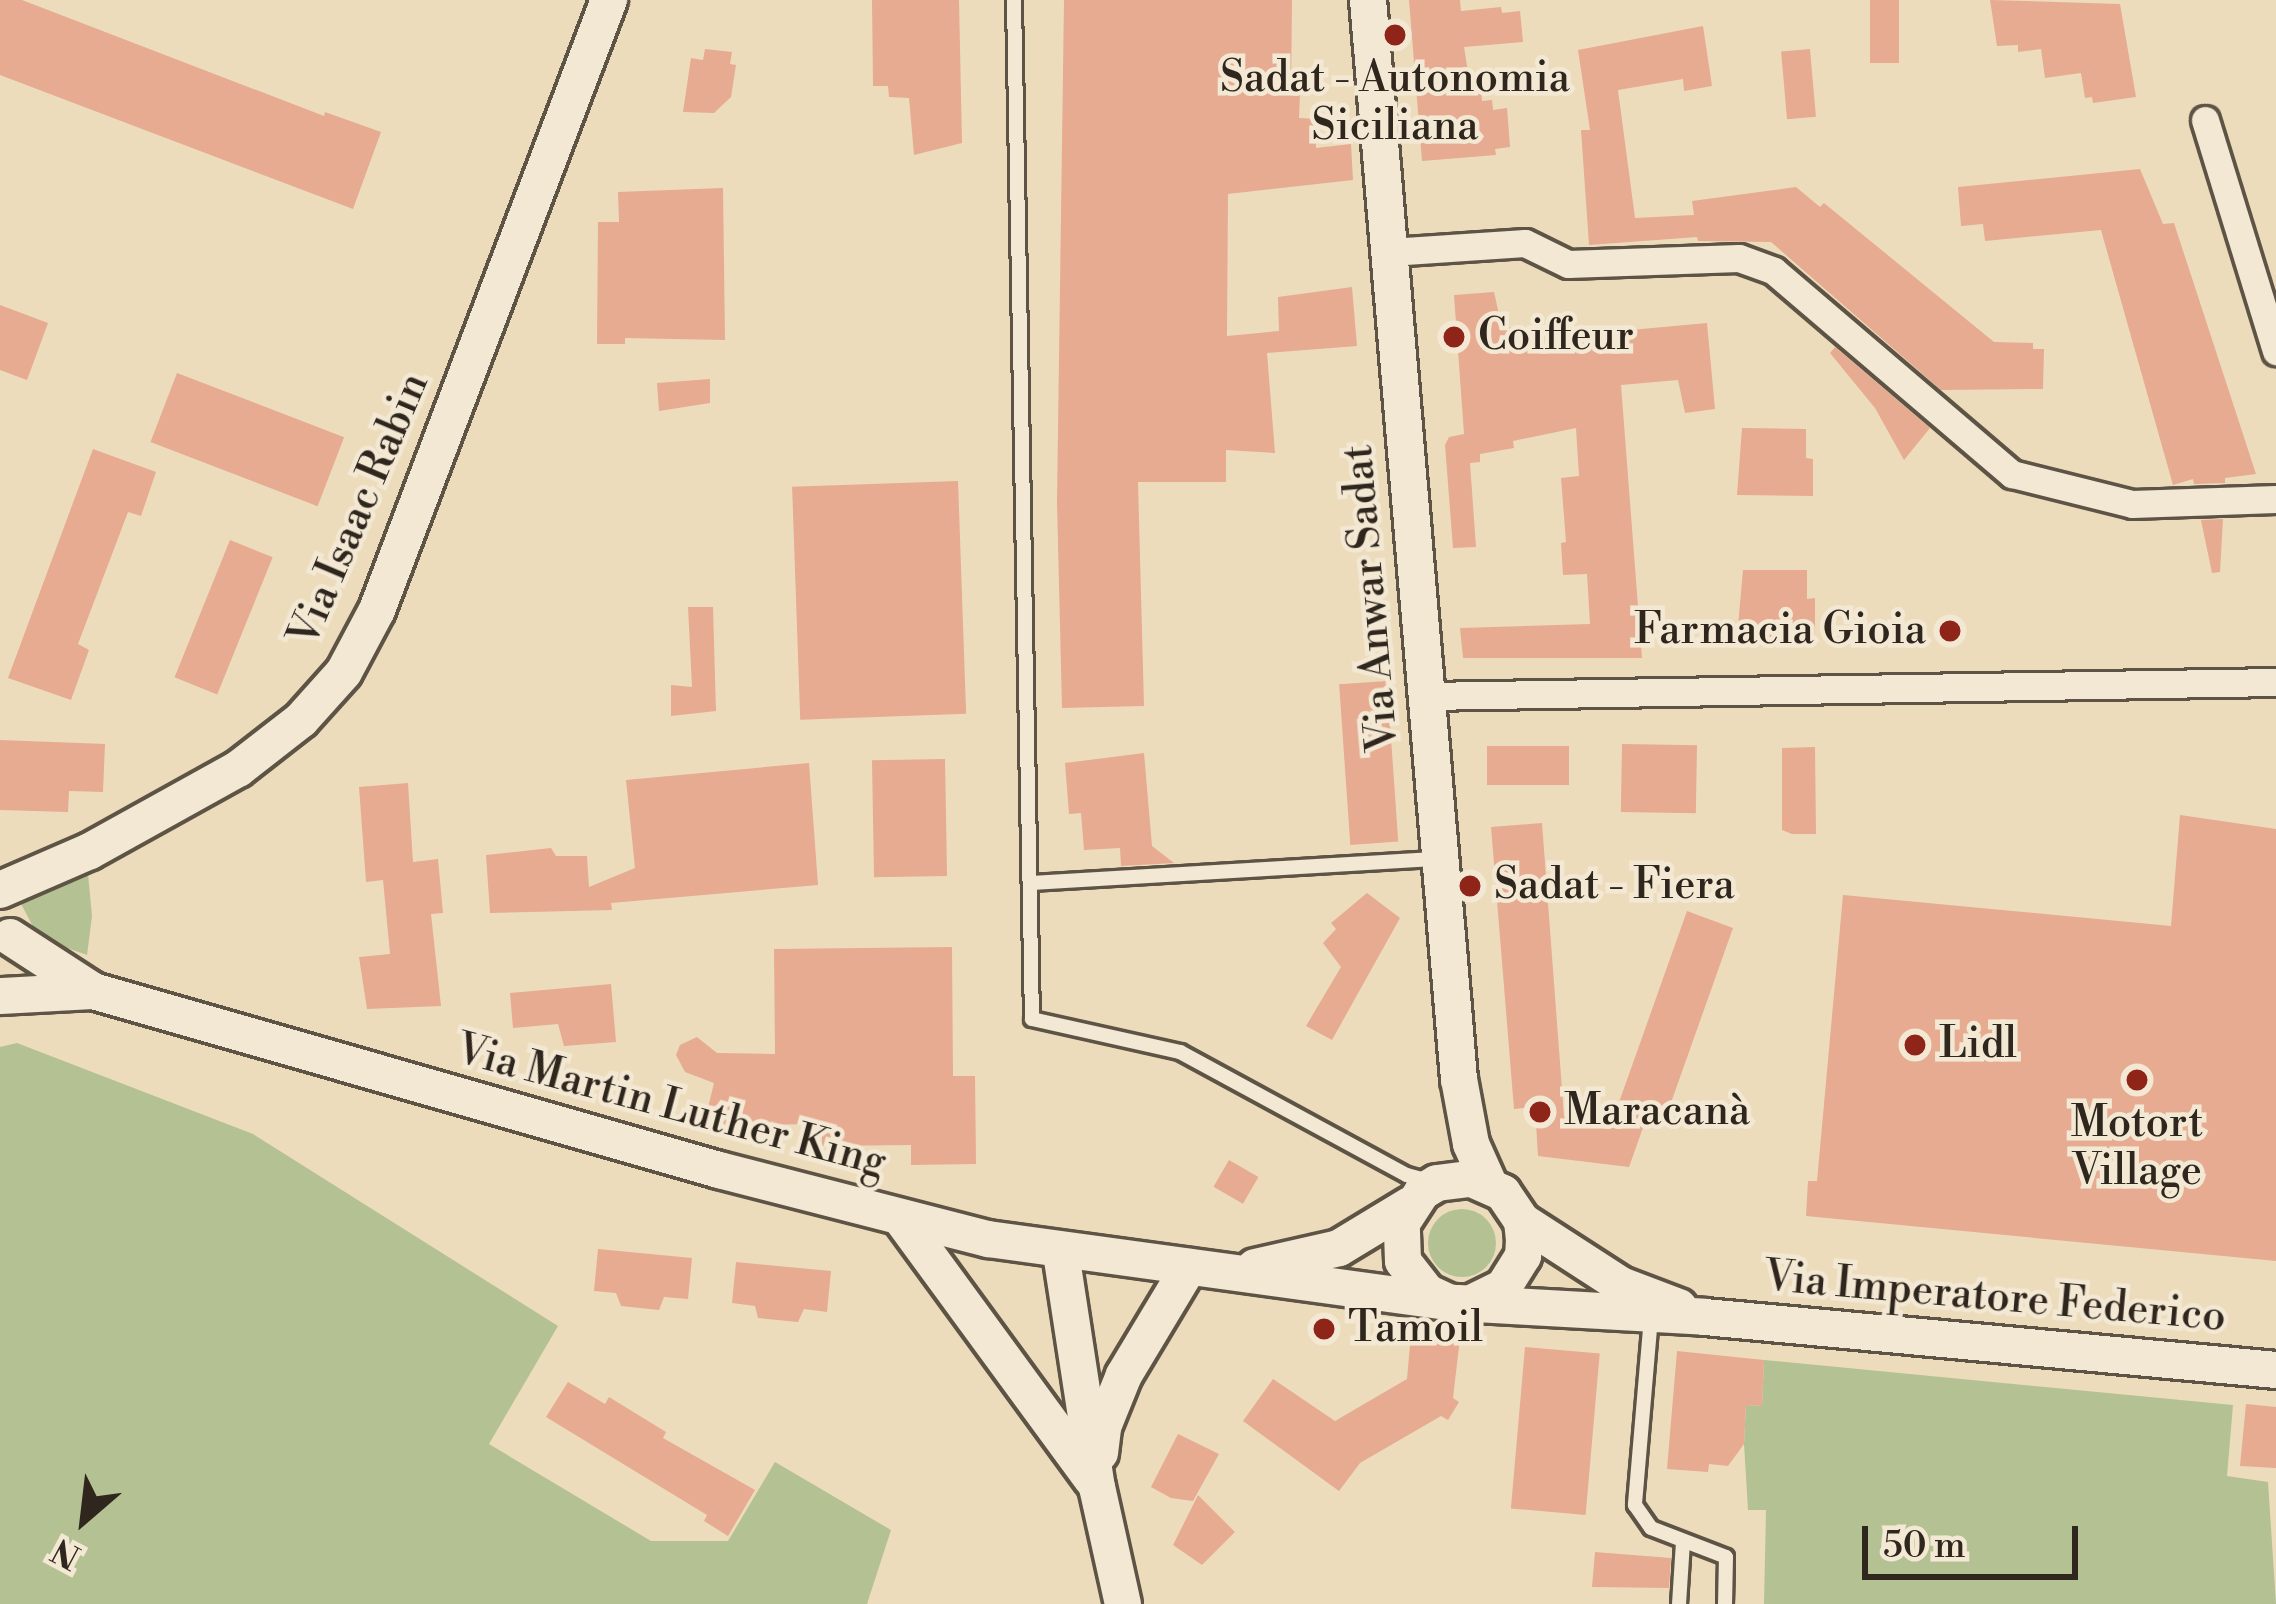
<!DOCTYPE html>
<html>
<head>
<meta charset="utf-8">
<style>
  body { margin:0 }
  #map { position:relative; width:2276px; height:1604px; overflow:hidden; background:#ecdcbc; font-family:"Libre Bodoni",serif }
  div>[style] { position:absolute }
  [style*='--x'] { left:calc(var(--x)*1px); top:calc(var(--y)*1px); width:calc(var(--w)*1px); rotate:calc(var(--a)*1deg) }
  .green>* { inset:0; background:#b4c193 }
  .round { border-radius:50% }
  .building>* { inset:0; background:#e6ab91; transform-origin:0 0 }
  .roads { filter:drop-shadow(3px 0 #5e5445) drop-shadow(-3px 0 #5e5445) drop-shadow(0 3px #5e5445) drop-shadow(0 -3px #5e5445) }
  .lane>* { height:14px; margin:-7px; padding:0 7px; transform-origin:7px; border-radius:7px; background:#f3e8d3 }
  .street>* { height:27px; margin:-13.5px; padding:0 13.5px; transform-origin:13.5px; border-radius:13.5px; background:#f3e8d3 }
  .secondary>* { height:36px; margin:-18px; padding:0 18px; transform-origin:18px; border-radius:18px; background:#f3e8d3 }
  .dots>* { width:33px; height:33px; translate:-50% -50%; box-sizing:border-box; border:6px solid #f3e8d3; border-radius:50% }
  span { translate:-50% -50%; white-space:nowrap; text-align:center; line-height:1.15; -webkit-text-stroke:9px #f3e8d3; paint-order:stroke }
  .poi-label { font-size:42px; color:#2f261d }
  .left { translate:0 -50%; text-align:left }
  .right { translate:-100% -50%; text-align:right }
  .street-label { font-size:42px; color:#2f261d }
  .north { position:absolute; left:24px; top:1460px; width:120px; height:120px; -webkit-text-stroke:9px #f3e8d3; paint-order:stroke; rotate:208deg; font-size:33px; font-weight:700; line-height:48px; text-align:center; color:#2f261d }
  .north::after { content:''; display:block; margin:auto; width:42px; height:54px; background:#2f261d; clip-path:polygon(50% 0,100% 100%,50% 72%,0 100%) }
  .scale { position:absolute; left:1862px; top:1526px; width:216px; height:54px; box-sizing:border-box; border:6px solid #2f261d; border-top:0; padding-left:15px; font-size:36px; line-height:42px; white-space:nowrap; color:#2f261d; -webkit-text-stroke:9px #f3e8d3; paint-order:stroke }
</style>
</head>
<body>
<div id="map">
  <div class="green">
    <i style="clip-path:polygon(88px 874px,92px 916px,87px 955px,39px 938px,19px 900px)"></i>
    <i style="clip-path:polygon(17px 1043px,253px 1134px,558px 1326px,489px 1444px,651px 1541px,728px 1541px,775px 1462px,891px 1530px,867px 1604px,0 1604px,0 1047px)"></i>
    <i class="round" style="left:1428px;top:1209px;width:68px;height:68px"></i>
    <i style="clip-path:polygon(1764px 1360px,2233px 1405px,2227px 1476px,2268px 1482px,2276px 1604px,1764px 1604px,1766px 1510px,1748px 1510px,1744px 1444px,1746px 1405px,1762px 1406px)"></i>
  </div>
  <div class="building">
    <i style="clip-path:polygon(0 0,22px 0,324px 116px,325px 112px,381px 132px,353px 209px,0 75px)"></i>
    <i style="clip-path:polygon(872px 0,959px 0,962px 143px,914px 155px,909px 98px,889px 97px,888px 86px,873px 86px)"></i>
    <i style="clip-path:polygon(1064px 0,1292px 0,1291px 94px,1300px 94px,1299px 118px,1315px 119px,1316px 148px,1351px 144px,1353px 180px,1228px 194px,1227px 336px,1279px 331px,1278px 297px,1352px 287px,1357px 346px,1267px 353px,1275px 453px,1226px 450px,1226px 482px,1138px 482px,1144px 706px,1062px 708px,1057px 502px)"></i>
    <i style="clip-path:polygon(1409px 0,1460px 0,1461px 11px,1501px 7px,1502px 13px,1520px 11px,1523px 42px,1464px 47px,1471px 91px,1481px 90px,1482px 101px,1492px 100px,1493px 110px,1507px 108px,1510px 147px,1495px 149px,1496px 155px,1422px 161px)"></i>
    <i style="left:1870px;top:0;width:29px;height:63px"></i>
    <i style="clip-path:polygon(1990px 0,2120px 4px,2136px 97px,2093px 103px,2092px 97px,2085px 98px,2081px 73px,2045px 78px,2041px 49px,2018px 52px,2018px 45px,1997px 46px)"></i>
    <i style="clip-path:polygon(1703px 26px,1712px 86px,1684px 91px,1683px 79px,1618px 90px,1635px 218px,1694px 215px,1692px 201px,1796px 187px,1820px 207px,1824px 203px,1994px 342px,2033px 343px,2033px 349px,2044px 349px,2043px 389px,1941px 390px,1771px 242px,1698px 241px,1697px 237px,1589px 245px,1581px 130px,1590px 130px,1578px 50px)"></i>
    <i style="clip-path:polygon(705px 49px,732px 52px,730px 64px,736px 65px,731px 97px,714px 113px,683px 112px,691px 58px,703px 60px)"></i>
    <i style="left:1810px;top:49px;width:68px;height:29px;rotate:85deg"></i>
    <i style="clip-path:polygon(2140px 169px,2163px 224px,2174px 223px,2256px 474px,2225px 478px,2225px 483px,2194px 484px,2193px 479px,2173px 485px,2101px 230px,1985px 241px,1983px 224px,1961px 226px,1958px 187px)"></i>
    <i style="clip-path:polygon(723px 188px,725px 340px,625px 338px,625px 344px,597px 344px,598px 222px,619px 222px,618px 192px)"></i>
    <i style="clip-path:polygon(1494px 292px,1502px 328px,1518px 327px,1518px 332px,1575px 325px,1576px 335px,1707px 323px,1715px 409px,1685px 413px,1678px 380px,1621px 385px,1642px 658px,1463px 658px,1460px 628px,1590px 624px,1587px 574px,1563px 575px,1561px 543px,1566px 542px,1561px 478px,1579px 476px,1576px 428px,1513px 441px,1514px 448px,1480px 454px,1480px 462px,1470px 463px,1476px 547px,1453px 548px,1445px 445px,1449px 437px,1464px 434px,1454px 295px)"></i>
    <i style="clip-path:polygon(0 305px,48px 323px,27px 380px,0 370px)"></i>
    <i style="clip-path:polygon(1835px 347px,1930px 428px,1904px 460px,1875px 408px,1830px 353px)"></i>
    <i style="left:177px;top:373px;width:179px;height:74px;rotate:21deg"></i>
    <i style="clip-path:polygon(710px 379px,710px 403px,659px 411px,657px 383px)"></i>
    <i style="clip-path:polygon(1742px 428px,1806px 429px,1806px 458px,1813px 459px,1813px 496px,1737px 495px)"></i>
    <i style="clip-path:polygon(93px 449px,156px 472px,141px 516px,128px 512px,78px 644px,89px 650px,71px 700px,8px 678px)"></i>
    <i style="left:958px;top:481px;width:233px;height:166px;rotate:88deg"></i>
    <i style="clip-path:polygon(2223px 519px,2220px 572px,2212px 573px,2201px 520px)"></i>
    <i style="left:230px;top:540px;width:46px;height:148px;rotate:22deg"></i>
    <i style="clip-path:polygon(1743px 570px,1807px 570px,1807px 599px,1815px 598px,1815px 637px,1737px 637px)"></i>
    <i style="clip-path:polygon(688px 607px,713px 607px,716px 711px,671px 716px,671px 685px,692px 687px)"></i>
    <i style="left:1387px;top:681px;width:161px;height:48px;rotate:86deg"></i>
    <i style="clip-path:polygon(0 740px,105px 744px,103px 792px,69px 791px,68px 812px,0 810px)"></i>
    <i style="left:1622px;top:744px;width:75px;height:68px;rotate:1deg"></i>
    <i style="left:1487px;top:746px;width:82px;height:39px"></i>
    <i style="clip-path:polygon(1815px 747px,1816px 834px,1792px 834px,1782px 830px,1782px 748px)"></i>
    <i style="clip-path:polygon(1144px 753px,1152px 846px,1174px 863px,1121px 866px,1120px 848px,1084px 850px,1081px 813px,1069px 814px,1065px 763px)"></i>
    <i style="left:945px;top:759px;width:117px;height:73px;rotate:89deg"></i>
    <i style="clip-path:polygon(809px 763px,818px 885px,611px 903px,612px 910px,490px 913px,486px 855px,551px 848px,556px 856px,587px 856px,589px 887px,635px 868px,626px 780px)"></i>
    <i style="clip-path:polygon(408px 783px,413px 862px,438px 859px,443px 913px,431px 914px,441px 1006px,367px 1009px,359px 957px,390px 954px,383px 880px,366px 882px,359px 787px)"></i>
    <i style="clip-path:polygon(2180px 815px,2276px 829px,2276px 1261px,1806px 1216px,1808px 1181px,1817px 1181px,1843px 895px,2171px 926px)"></i>
    <i style="clip-path:polygon(1542px 823px,1564px 1116px,1612px 1122px,1687px 911px,1733px 928px,1662px 1128px,1645px 1122px,1629px 1167px,1538px 1156px,1535px 1107px,1514px 1109px,1491px 827px)"></i>
    <i style="clip-path:polygon(1367px 893px,1400px 918px,1332px 1040px,1306px 1026px,1341px 967px,1323px 943px,1336px 929px,1331px 923px)"></i>
    <i style="clip-path:polygon(952px 947px,953px 1076px,975px 1076px,976px 1164px,911px 1165px,911px 1145px,822px 1146px,822px 1124px,748px 1125px,746px 1132px,705px 1120px,714px 1083px,685px 1072px,676px 1055px,680px 1045px,697px 1037px,717px 1053px,775px 1054px,774px 949px)"></i>
    <i style="clip-path:polygon(611px 984px,616px 1042px,564px 1046px,558px 1024px,513px 1028px,510px 993px)"></i>
    <i style="left:1229px;top:1160px;width:34px;height:31px;rotate:30deg"></i>
    <i style="clip-path:polygon(598px 1249px,692px 1258px,688px 1299px,664px 1297px,659px 1310px,621px 1306px,616px 1293px,594px 1291px)"></i>
    <i style="clip-path:polygon(736px 1262px,831px 1271px,827px 1312px,804px 1309px,798px 1322px,758px 1318px,755px 1306px,732px 1303px)"></i>
    <i style="clip-path:polygon(1411px 1334px,1460px 1338px,1453px 1398px,1459px 1402px,1448px 1420px,1441px 1416px,1360px 1463px,1339px 1491px,1243px 1421px,1273px 1379px,1335px 1421px,1407px 1379px)"></i>
    <i style="left:1525px;top:1347px;width:75px;height:162px;rotate:5deg"></i>
    <i style="clip-path:polygon(1677px 1351px,1764px 1360px,1762px 1406px,1746px 1405px,1744px 1444px,1728px 1466px,1709px 1464px,1708px 1472px,1667px 1469px)"></i>
    <i style="clip-path:polygon(568px 1382px,605px 1404px,609px 1397px,666px 1432px,663px 1438px,755px 1490px,728px 1536px,704px 1521px,707px 1515px,546px 1417px)"></i>
    <i style="clip-path:polygon(2246px 1404px,2276px 1407px,2276px 1468px,2240px 1466px)"></i>
    <i style="clip-path:polygon(1178px 1434px,1219px 1454px,1193px 1501px,1171px 1498px,1151px 1487px)"></i>
    <i style="clip-path:polygon(1198px 1495px,1235px 1532px,1202px 1565px,1173px 1545px)"></i>
    <i style="clip-path:polygon(1595px 1552px,1671px 1558px,1669px 1588px,1592px 1587px)"></i>
  </div>
  <div class="roads">
    <div class="lane">
      <i style="--x:1014;--y:0;--w:1019;--a:88.99"></i>
      <i style="--x:1032;--y:1019;--w:152;--a:12.6"></i>
      <i style="--x:1180;--y:1052;--w:258;--a:28.5"></i>
      <i style="--x:1407;--y:1175;--w:20;--a:15"></i>
      <i style="--x:1030;--y:883;--w:410;--a:-3.4"></i>
      <i style="--x:1651;--y:1317;--w:189;--a:94.9"></i>
      <i style="--x:1635;--y:1505;--w:28;--a:55"></i>
      <i style="--x:1651;--y:1528;--w:80;--a:21.1"></i>
      <i style="--x:1726;--y:1557;--w:47;--a:91.2"></i>
      <i style="--x:1679;--y:1604;--w:62;--a:-86.3"></i>
    </div>
    <div class="street">
      <i style="--x:2205;--y:120;--w:242;--a:72.9"></i>
      <i style="--x:1390;--y:252;--w:135;--a:-3.8"></i>
      <i style="--x:1525;--y:243;--w:48;--a:26"></i>
      <i style="--x:1568;--y:264;--w:171;--a:-2"></i>
      <i style="--x:1739;--y:258;--w:37;--a:20"></i>
      <i style="--x:1774;--y:271;--w:313;--a:40.5"></i>
      <i style="--x:2012;--y:474;--w:124;--a:14"></i>
      <i style="--x:2132;--y:504;--w:144;--a:-2"></i>
      <i style="--x:1425;--y:696;--w:851;--a:-0.94"></i>
    </div>
    <div class="secondary">
      <i style="--x:1368;--y:0;--w:1083;--a:85.18"></i>
      <i style="--x:1459;--y:1079;--w:66;--a:79.5"></i>
      <i style="--x:1471;--y:1144;--w:44;--a:65.8"></i>
      <i style="--x:0;--y:890;--w:98;--a:-23.4"></i>
      <i style="--x:90;--y:851;--w:169;--a:-29"></i>
      <i style="--x:238;--y:769;--w:80;--a:-37.9"></i>
      <i style="--x:301;--y:720;--w:64;--a:-48.1"></i>
      <i style="--x:344;--y:672;--w:70;--a:-62"></i>
      <i style="--x:377;--y:610;--w:653;--a:-69.18"></i>
      <i style="--x:10;--y:937;--w:99;--a:33"></i>
      <i style="--x:93;--y:991;--w:651;--a:15.96"></i>
      <i style="--x:719;--y:1170;--w:278;--a:14.4"></i>
      <i style="--x:988;--y:1239;--w:474;--a:7.8"></i>
      <i style="--x:1458;--y:1303;--w:247;--a:3.2"></i>
      <i style="--x:1705;--y:1317;--w:573;--a:5.3"></i>
      <i style="--x:0;--y:996;--w:93;--a:-3.1"></i>
      <i style="--x:900;--y:1217;--w:325;--a:53.8"></i>
      <i style="--x:1522;--y:1221;--w:118;--a:32.9"></i>
      <i style="--x:1621;--y:1285;--w:62;--a:20.8"></i>
      <i style="--x:1061;--y:1253;--w:237;--a:81.3"></i>
      <i style="--x:1097;--y:1487;--w:120;--a:77.5"></i>
      <i style="--x:1255;--y:1267;--w:86;--a:-12.7"></i>
      <i style="--x:1339;--y:1248;--w:83;--a:-31.2"></i>
      <i style="--x:1444;--y:1300;--w:19;--a:-155"></i>
      <i style="--x:1427;--y:1292;--w:39;--a:-128"></i>
      <i style="--x:1403;--y:1261;--w:38;--a:-92"></i>
      <i style="--x:1402;--y:1223;--w:37;--a:-57"></i>
      <i style="--x:1422;--y:1192;--w:17;--a:-31"></i>
      <i style="--x:1437;--y:1183;--w:35;--a:-7"></i>
      <i style="--x:1472;--y:1179;--w:34;--a:24"></i>
      <i style="--x:1503;--y:1193;--w:34;--a:56"></i>
      <i style="--x:1522;--y:1221;--w:18;--a:84"></i>
      <i style="--x:1524;--y:1239;--w:17;--a:93"></i>
      <i style="--x:1523;--y:1256;--w:36;--a:122"></i>
      <i style="--x:1504;--y:1287;--w:34;--a:154"></i>
      <i style="--x:1100;--y:1453;--w:26;--a:-83"></i>
      <i style="--x:1103;--y:1427;--w:56;--a:-68"></i>
      <i style="--x:1124;--y:1375;--w:126;--a:-59"></i>
    </div>
  </div>
  <div class="dots">
    <i style="left:1395px;top:35px;background:#8f2418"></i>
    <i style="left:1454px;top:337px;background:#8f2418"></i>
    <i style="left:1950px;top:631px;background:#8f2418"></i>
    <i style="left:1470px;top:886px;background:#8f2418"></i>
    <i style="left:1915px;top:1045px;background:#8f2418"></i>
    <i style="left:2137px;top:1080px;background:#8f2418"></i>
    <i style="left:1540px;top:1112px;background:#8f2418"></i>
    <i style="left:1324px;top:1329px;background:#8f2418"></i>
  </div>
  <div class="poi-label">
    <span style="left:1395px;top:103px">Sadat - Autonomia<br>Siciliana</span>
    <span class="left" style="left:1478px;top:337px">Coiffeur</span>
    <span class="right" style="left:1926px;top:631px">Farmacia Gioia</span>
    <span class="left" style="left:1494px;top:886px">Sadat - Fiera</span>
    <span class="left" style="left:1939px;top:1045px">Lidl</span>
    <span class="left" style="left:1564px;top:1112px">Maracanà</span>
    <span style="left:2137px;top:1148px">Motort<br>Village</span>
    <span class="left" style="left:1348px;top:1329px">Tamoil</span>
  </div>
  <div class="street-label">
    <span style="left:360px;top:510px;rotate:-67deg">Via Isaac Rabin</span>
    <span style="left:1372px;top:598px;rotate:-95deg">Via Anwar Sadat</span>
    <span style="left:671px;top:1107px;rotate:15deg">Via Martin Luther King</span>
    <span style="left:1995px;top:1298px;rotate:5deg">Via Imperatore Federico</span>
  </div>
  <div class="north">N</div>
  <div class="scale">50 m</div>
</div>
</body>
</html>
